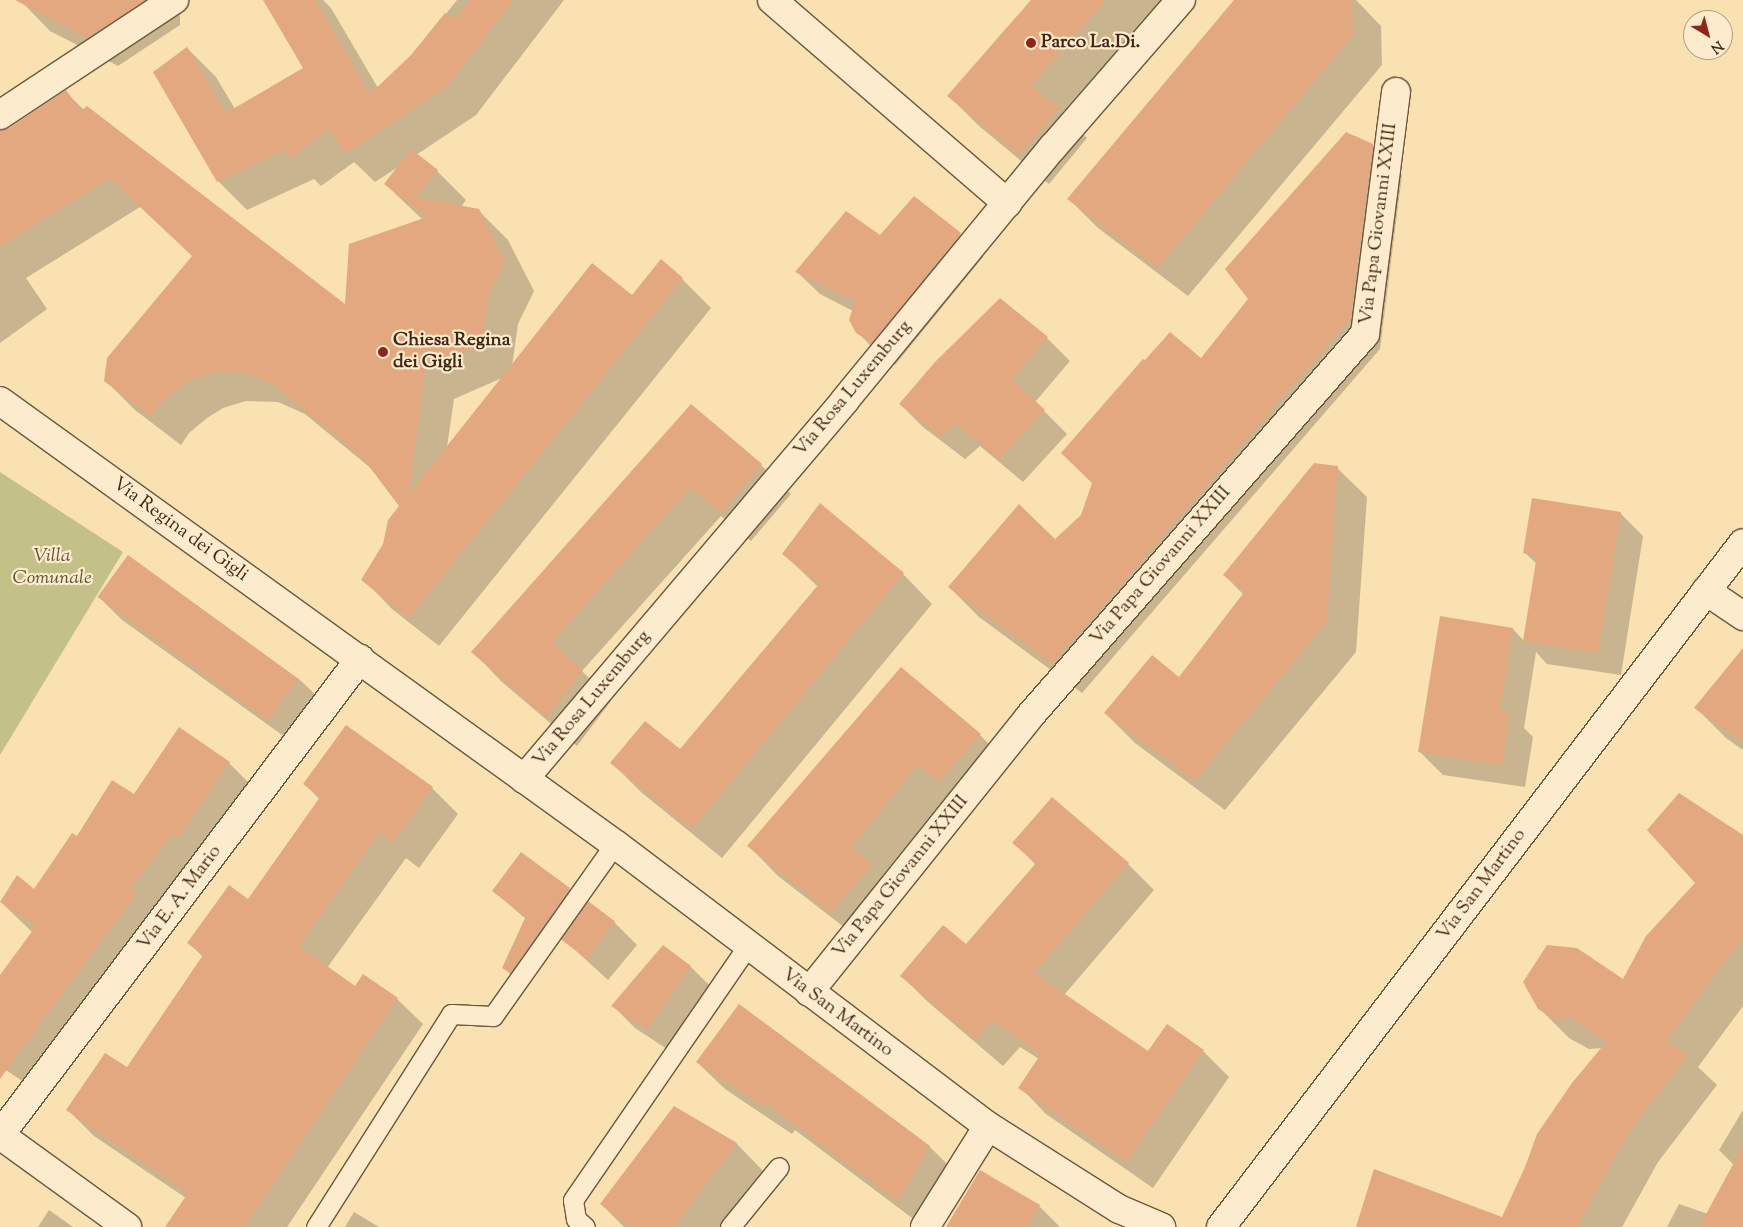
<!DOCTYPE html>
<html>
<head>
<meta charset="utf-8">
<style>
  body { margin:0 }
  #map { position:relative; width:1743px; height:1227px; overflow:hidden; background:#fae1b2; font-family:"Sorts Mill Goudy",serif }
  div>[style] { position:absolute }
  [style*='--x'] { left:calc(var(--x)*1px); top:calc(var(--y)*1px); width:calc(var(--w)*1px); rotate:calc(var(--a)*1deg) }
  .green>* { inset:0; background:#c4c188 }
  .shadow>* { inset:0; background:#0003 }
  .building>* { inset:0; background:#e3a880; transform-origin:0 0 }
  .roads { filter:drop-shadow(1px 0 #6f553b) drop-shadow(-1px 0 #6f553b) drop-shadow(0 1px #6f553b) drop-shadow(0 -1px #6f553b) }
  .lane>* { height:19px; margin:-9.5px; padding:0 9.5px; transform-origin:9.5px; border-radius:9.5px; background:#fceccd }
  .street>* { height:28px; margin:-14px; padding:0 14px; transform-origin:14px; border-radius:14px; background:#fceccd }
  .dots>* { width:14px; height:14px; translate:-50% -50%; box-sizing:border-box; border:2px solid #fceccd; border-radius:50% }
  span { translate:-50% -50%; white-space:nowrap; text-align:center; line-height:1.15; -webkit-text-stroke:4.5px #fceccd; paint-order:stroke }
  .poi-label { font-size:19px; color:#412613; font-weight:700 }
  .left { translate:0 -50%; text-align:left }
  .street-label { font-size:19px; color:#412613 }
  .park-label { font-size:19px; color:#624d30; font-style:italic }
  .north { position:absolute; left:1683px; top:10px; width:50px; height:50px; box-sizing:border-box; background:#fceccd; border:1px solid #b19d83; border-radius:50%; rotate:143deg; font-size:14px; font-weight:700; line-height:20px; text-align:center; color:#412613 }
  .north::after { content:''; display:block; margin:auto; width:18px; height:22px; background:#8f2418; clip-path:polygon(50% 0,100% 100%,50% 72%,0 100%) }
</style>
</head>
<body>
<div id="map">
  <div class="green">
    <i style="clip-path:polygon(0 472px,123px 552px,0 755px)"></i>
  </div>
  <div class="shadow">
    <i style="clip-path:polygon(20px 0,180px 0,180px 25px,118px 66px,50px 31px)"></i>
    <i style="clip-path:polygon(evenodd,268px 0,323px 0,331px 8px,378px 88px,412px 56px,457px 0,564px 0,476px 115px,416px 155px,437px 171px,466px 200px,461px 207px,478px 210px,508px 240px,534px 291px,518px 324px,512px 366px,633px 297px,682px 279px,711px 308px,439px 646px,392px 609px,363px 579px,384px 545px,400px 506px,373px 470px,305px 414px,278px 402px,246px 401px,223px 408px,207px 418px,189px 433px,181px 445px,135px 410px,105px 380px,193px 256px,140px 207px,26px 278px,47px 309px,0 343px,0 132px,9px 129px,66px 92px,84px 110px,346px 306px,423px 220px,385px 184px,398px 167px,375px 182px,354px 162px,321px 186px,314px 179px,247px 210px,218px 181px,187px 48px,216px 77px,235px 109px,304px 68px,268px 0,502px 378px,447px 447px,454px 399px,502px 378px)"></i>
    <i style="clip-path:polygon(1033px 0,1161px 0,1062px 113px,1087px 138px,1049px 184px,979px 126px,949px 96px)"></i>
    <i style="clip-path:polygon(1236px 0,1356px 0,1381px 26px,1382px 65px,1188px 296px,1098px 228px,1069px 199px)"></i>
    <i style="clip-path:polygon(1372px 145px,1402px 175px,1380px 349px,1082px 693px,979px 617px,949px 587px,1055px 541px,1082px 515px,1202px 360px)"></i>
    <i style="clip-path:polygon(960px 234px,983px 257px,895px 365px,880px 355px,857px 332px,853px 311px,820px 294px,797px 272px,880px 237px)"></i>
    <i style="clip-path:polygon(1047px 338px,1070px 361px,1035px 402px,1067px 434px,1023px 482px,980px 446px,965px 459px,923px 427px,900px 404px)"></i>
    <i style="clip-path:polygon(691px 406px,761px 465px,791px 494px,751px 541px,721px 516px,582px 671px,611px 701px,577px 746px,502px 682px,473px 652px)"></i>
    <i style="clip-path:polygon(1337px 468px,1367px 497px,1356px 652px,1225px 810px,1135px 743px,1105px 713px,1179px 679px,1244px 595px,1224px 575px)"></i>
    <i style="clip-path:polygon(1620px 513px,1643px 536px,1621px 675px,1547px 664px,1536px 652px,1524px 728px,1533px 737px,1525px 787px,1443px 775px,1420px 752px,1513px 629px,1524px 641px,1537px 564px,1525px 553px)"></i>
    <i style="clip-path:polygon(784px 554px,903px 574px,932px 604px,722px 858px,641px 792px,612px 763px,680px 751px,818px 587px)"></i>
    <i style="clip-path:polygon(99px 597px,299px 679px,322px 701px,292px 742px,122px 620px)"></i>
    <i style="clip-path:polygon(901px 669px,980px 735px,1009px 765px,970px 811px,948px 794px,882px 876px,901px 895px,862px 941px,778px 876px,749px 846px)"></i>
    <i style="clip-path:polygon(1743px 677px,1743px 750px,1726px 738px,1696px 708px)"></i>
    <i style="clip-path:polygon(229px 763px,258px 792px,40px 1093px,0 1066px,0 977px,33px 933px,1px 902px,34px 890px,77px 837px,134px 795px)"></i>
    <i style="clip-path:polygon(305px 784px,432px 788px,458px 814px,419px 868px,406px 858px,327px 968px,355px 988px,397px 999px,423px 1024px,287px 1227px,166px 1227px,186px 1198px,94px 1136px,68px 1110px,127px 1069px,203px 957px,189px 943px,248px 901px,320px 800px)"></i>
    <i style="clip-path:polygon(1743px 836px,1743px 1006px,1698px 1067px,1717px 1085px,1658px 1162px,1622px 1227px,1357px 1227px,1503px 1219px,1603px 1048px,1589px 1049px,1569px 1038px,1539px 1008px,1624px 980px)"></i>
    <i style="clip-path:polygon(1014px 843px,1128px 864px,1154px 890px,1064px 995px,1149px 1052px,1203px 1051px,1229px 1077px,1153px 1188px,1046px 1114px,1020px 1087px,1039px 1059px,1020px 1047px,1003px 1066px,928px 1002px,902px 976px,966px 946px,1036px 865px)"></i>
    <i style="clip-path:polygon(569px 889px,586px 906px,589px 903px,614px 922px,637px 945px,608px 980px,561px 937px,526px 987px,503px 968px,526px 919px,493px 891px)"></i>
    <i style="clip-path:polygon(691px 967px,713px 989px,670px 1051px,635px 1028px,613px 1006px)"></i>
    <i style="clip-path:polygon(740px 1005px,930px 1147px,957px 1174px,924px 1227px,795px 1130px,792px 1134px,725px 1089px,697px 1062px)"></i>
    <i style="clip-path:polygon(674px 1107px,737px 1144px,766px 1174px,726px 1227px,624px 1227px,601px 1204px)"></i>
    <i style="clip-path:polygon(1743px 1110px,1743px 1227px,1667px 1227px,1679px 1204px,1708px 1214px,1734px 1165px,1719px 1150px)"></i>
    <i style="clip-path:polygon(1039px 1206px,1060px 1227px,948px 1227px)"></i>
    <i style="clip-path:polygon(49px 1210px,73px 1227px,38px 1227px)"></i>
    <i style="clip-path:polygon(354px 1212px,379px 1227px,345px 1227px)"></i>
  </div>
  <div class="building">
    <i style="clip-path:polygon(15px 0,146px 0,88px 38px)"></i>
    <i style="clip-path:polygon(263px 0,315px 0,370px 94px,411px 55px,445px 13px,454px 19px,470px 0,513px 0,447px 87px,345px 154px,330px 129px,291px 158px,285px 150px,217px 182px,153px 72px,187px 47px,226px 113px,303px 68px)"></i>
    <i style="clip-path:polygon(1031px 0,1106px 0,1031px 86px,1059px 108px,1019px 155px,947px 96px)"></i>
    <i style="clip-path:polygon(1234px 0,1352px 0,1353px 35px,1158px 268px,1067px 199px)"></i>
    <i style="clip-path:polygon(66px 90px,81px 111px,87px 106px,345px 304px,349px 244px,427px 217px,384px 184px,411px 149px,438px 170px,416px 197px,479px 209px,505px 261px,489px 294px,482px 345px,425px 370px,409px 494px,592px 263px,632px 295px,661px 259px,683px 278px,409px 618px,361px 580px,383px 544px,388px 520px,399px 506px,362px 457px,274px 385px,248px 373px,216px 372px,193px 379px,178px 388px,160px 404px,151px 417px,104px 381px,107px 358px,192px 256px,110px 178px,0 247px,0 130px,9px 128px)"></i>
    <i style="clip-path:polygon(1346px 132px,1373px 144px,1350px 319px,1052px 664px,948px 587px,1019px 504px,1055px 539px,1081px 515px,1092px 483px,1061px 453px,1143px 359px,1145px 360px,1170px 332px,1201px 358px,1248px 299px,1225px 269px)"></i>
    <i style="clip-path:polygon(914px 196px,961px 233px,872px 343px,856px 333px,849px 320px,855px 301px,795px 272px,846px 211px,880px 235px)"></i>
    <i style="clip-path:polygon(1000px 298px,1048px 337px,1012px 379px,1045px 410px,999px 460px,956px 424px,941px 437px,899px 404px,935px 362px)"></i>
    <i style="clip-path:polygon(691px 404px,762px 464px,721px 513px,691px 487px,552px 642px,583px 670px,547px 718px,471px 652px)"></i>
    <i style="clip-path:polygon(1314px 463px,1338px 466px,1327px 622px,1195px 781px,1104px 713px,1152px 655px,1179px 677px,1245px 591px,1223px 575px)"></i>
    <i style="clip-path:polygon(1532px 498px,1621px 512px,1598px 653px,1523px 641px,1537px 555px,1523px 553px)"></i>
    <i style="clip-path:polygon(820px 503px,904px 573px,692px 829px,610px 763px,645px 721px,680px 749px,819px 584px,782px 554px)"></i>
    <i style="left:128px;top:555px;width:211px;height:52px;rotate:36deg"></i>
    <i style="clip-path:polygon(1440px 616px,1513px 628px,1500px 711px,1510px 713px,1502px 765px,1418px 752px)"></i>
    <i style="clip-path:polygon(1743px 648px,1743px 742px,1694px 708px)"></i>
    <i style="clip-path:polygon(901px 667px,981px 734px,939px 782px,917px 765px,852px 847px,872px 864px,831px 913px,747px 846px)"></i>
    <i style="clip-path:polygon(346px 725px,433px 787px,393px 843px,379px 833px,299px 946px,355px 986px,363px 974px,398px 998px,244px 1227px,165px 1227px,188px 1193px,66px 1110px,105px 1053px,127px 1067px,203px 955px,187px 943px,229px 885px,248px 899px,320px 797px,303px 784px)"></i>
    <i style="clip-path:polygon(179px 727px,230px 762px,178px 838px,172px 834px,131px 888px,137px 893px,0 1079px,0 975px,36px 926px,0 902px,17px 875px,34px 889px,72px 833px,77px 836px,112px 780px,134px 794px)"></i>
    <i style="clip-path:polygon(1679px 793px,1743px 835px,1743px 937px,1666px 1041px,1688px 1055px,1629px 1132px,1577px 1227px,1356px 1227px,1374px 1169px,1502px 1217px,1525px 1167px,1537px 1134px,1572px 1083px,1606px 1042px,1570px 1017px,1558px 1020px,1538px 1009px,1523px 982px,1547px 945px,1577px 948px,1623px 979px,1646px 936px,1695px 883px,1647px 830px)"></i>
    <i style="clip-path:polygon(1052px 797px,1129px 863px,1034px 973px,1148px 1051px,1167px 1024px,1204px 1050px,1126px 1162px,1018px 1088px,1041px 1054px,993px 1021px,976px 1040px,900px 976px,943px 925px,966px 944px,1036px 863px,1012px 843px)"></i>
    <i style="clip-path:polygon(521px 852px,570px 888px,510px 973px,502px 968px,526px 916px,492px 891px)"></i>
    <i style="left:588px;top:901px;width:34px;height:47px;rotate:37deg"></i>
    <i style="clip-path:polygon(663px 945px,691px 966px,647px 1029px,611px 1006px)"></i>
    <i style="clip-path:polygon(739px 1004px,930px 1146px,898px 1202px,767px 1104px,764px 1107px,696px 1062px)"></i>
    <i style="clip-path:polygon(674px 1106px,737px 1143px,674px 1227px,630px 1227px,600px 1204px)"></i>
    <i style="clip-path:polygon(1743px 1146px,1743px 1227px,1699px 1227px)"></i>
    <i style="clip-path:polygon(980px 1170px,1040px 1205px,1027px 1227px,946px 1227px)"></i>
  </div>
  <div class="roads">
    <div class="lane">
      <i style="--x:316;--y:1227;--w:252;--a:-57.6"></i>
      <i style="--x:451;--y:1014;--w:42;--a:2.7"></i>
      <i style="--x:493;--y:1016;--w:211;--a:-54.7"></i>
      <i style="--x:585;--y:1227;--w:12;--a:-138"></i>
      <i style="--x:576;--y:1219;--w:19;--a:-99"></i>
      <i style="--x:573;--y:1200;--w:309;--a:-55.5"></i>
      <i style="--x:730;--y:1227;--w:77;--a:-50.8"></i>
    </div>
    <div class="street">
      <i style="--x:772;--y:0;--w:311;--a:40.8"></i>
      <i style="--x:0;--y:115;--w:209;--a:-33.5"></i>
      <i style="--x:0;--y:401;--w:758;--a:35.77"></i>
      <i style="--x:615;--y:844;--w:468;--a:37.1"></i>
      <i style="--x:988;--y:1126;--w:155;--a:32.4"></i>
      <i style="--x:1119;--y:1209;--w:46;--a:23.2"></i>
      <i style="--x:1706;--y:591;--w:45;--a:34"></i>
      <i style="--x:524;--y:779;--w:497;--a:-49.7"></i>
      <i style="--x:845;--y:400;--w:328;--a:-50.6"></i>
      <i style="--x:1053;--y:147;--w:195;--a:-49"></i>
      <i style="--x:809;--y:992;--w:352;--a:-51.3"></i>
      <i style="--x:1029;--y:717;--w:509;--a:-48.74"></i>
      <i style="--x:1365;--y:334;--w:244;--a:-82.7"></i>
      <i style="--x:0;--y:1135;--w:597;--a:-52.9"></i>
      <i style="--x:0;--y:1135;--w:157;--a:35.9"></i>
      <i style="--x:925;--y:1227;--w:119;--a:-58"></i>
      <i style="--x:1221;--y:1227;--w:860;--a:-52.65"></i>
    </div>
  </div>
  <div class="dots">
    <i style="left:1031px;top:43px;background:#8f2418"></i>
    <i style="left:383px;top:352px;background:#8f2418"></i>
  </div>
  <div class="poi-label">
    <span class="left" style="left:1041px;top:43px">Parco La.Di.</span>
    <span class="left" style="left:393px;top:352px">Chiesa Regina<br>dei Gigli</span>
  </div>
  <div class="street-label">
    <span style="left:1379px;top:224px;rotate:-83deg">Via Papa Giovanni XXIII</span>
    <span style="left:853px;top:389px;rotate:-50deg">Via Rosa Luxemburg</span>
    <span style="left:180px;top:530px;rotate:36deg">Via Regina dei Gigli</span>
    <span style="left:1161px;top:566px;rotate:-49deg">Via Papa Giovanni XXIII</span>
    <span style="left:592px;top:699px;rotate:-50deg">Via Rosa Luxemburg</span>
    <span style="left:901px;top:877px;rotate:-51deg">Via Papa Giovanni XXIII</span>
    <span style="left:1482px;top:885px;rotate:-53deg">Via San Martino</span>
    <span style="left:180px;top:898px;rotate:-53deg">Via E. A. Mario</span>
    <span style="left:837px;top:1013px;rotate:37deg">Via San Martino</span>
  </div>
  <div class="park-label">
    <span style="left:52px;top:568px">Villa<br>Comunale</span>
  </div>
  <div class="north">N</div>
</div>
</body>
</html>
